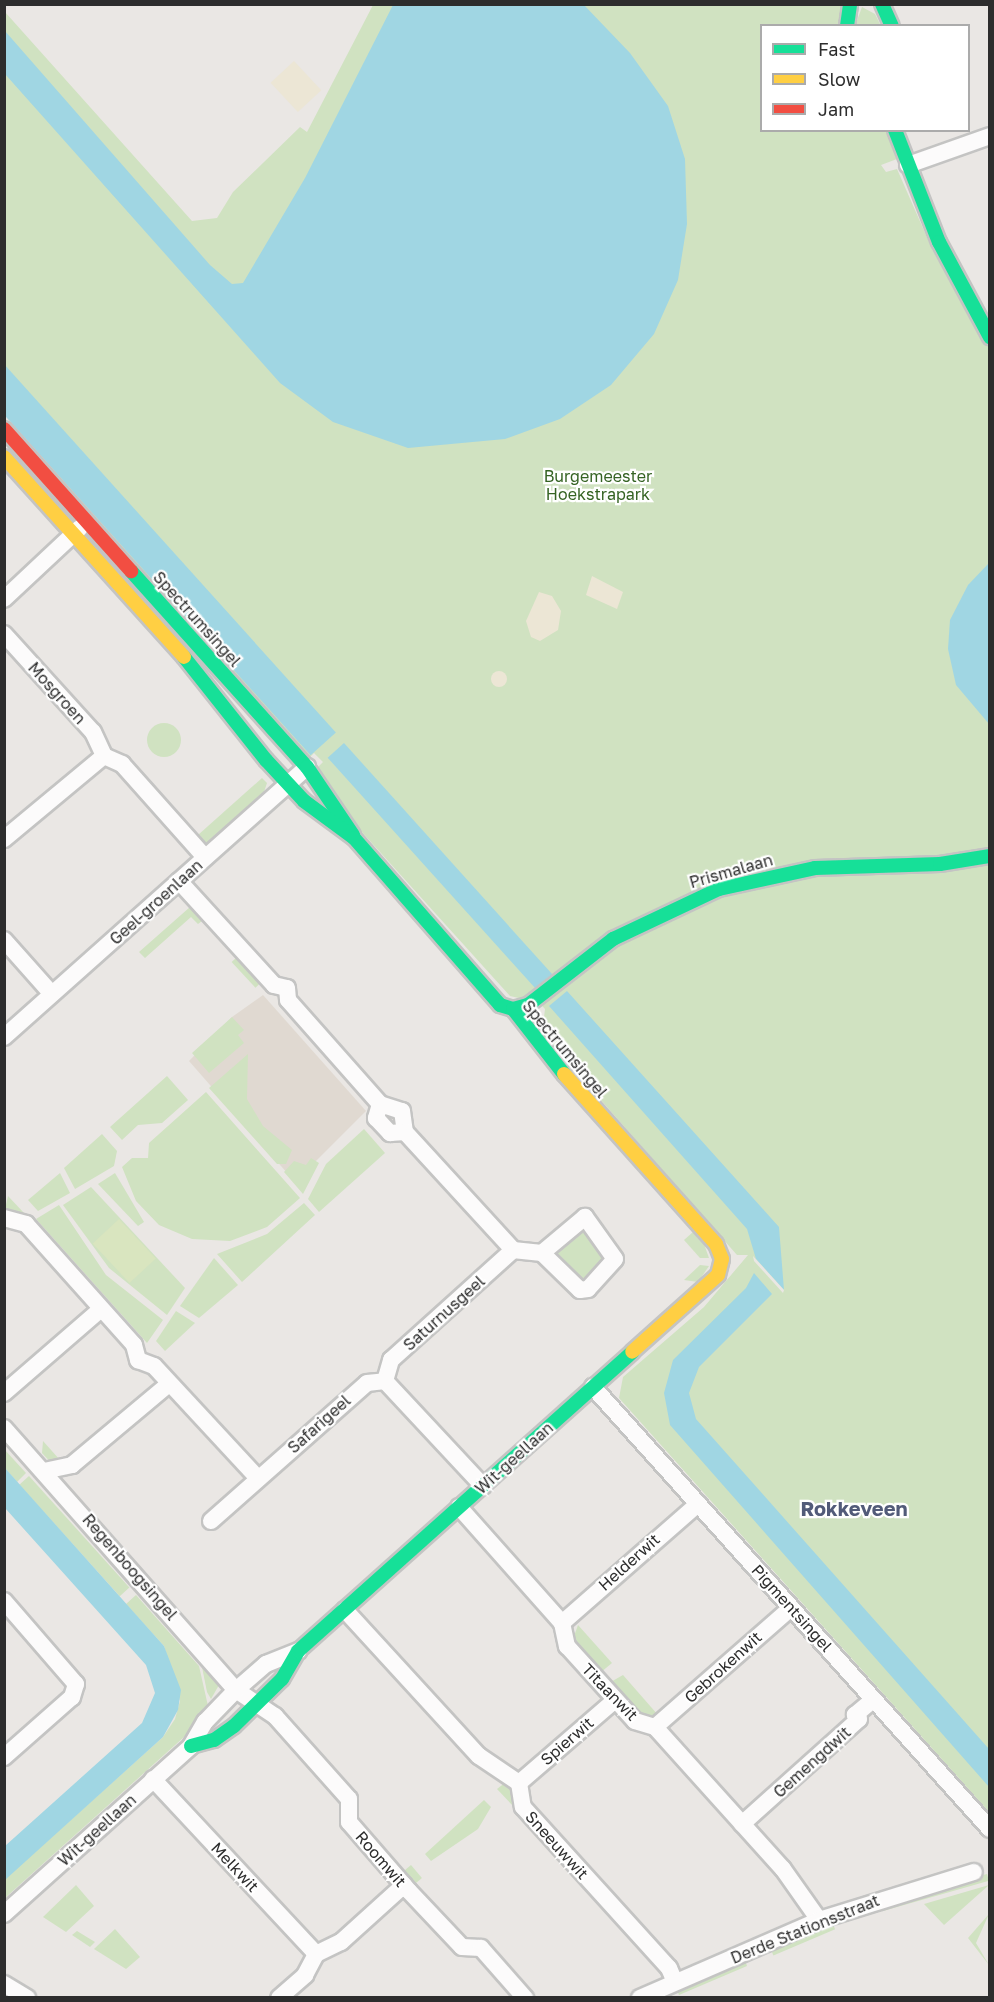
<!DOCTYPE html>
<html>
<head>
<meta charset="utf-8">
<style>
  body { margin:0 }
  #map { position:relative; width:994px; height:2002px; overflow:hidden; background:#eae7e4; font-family:"Golos Text",sans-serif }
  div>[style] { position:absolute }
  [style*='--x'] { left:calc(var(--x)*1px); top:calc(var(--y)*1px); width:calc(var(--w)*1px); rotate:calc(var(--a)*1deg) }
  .education>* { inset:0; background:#e0d9d1 }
  .green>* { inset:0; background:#d0e2c1; transform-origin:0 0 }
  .round { border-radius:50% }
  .sand>* { inset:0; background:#ece6d5; transform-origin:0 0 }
  .pitch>* { inset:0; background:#d9e5bf; transform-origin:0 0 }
  .water>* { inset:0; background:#a0d6e3; transform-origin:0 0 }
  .pier>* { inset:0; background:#eae7e4 }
  .roads { filter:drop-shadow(2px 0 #c4c4c3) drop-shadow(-2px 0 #c4c4c3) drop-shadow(0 2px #c4c4c3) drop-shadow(0 -2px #c4c4c3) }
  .street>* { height:16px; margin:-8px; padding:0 8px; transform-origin:8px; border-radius:8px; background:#fcfbfb }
  .fast>* { height:14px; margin:-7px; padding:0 7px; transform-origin:7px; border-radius:7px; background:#16e098 }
  .slow>* { height:14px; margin:-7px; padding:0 7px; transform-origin:7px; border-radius:7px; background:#ffcf43 }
  .jam>* { height:14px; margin:-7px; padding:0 7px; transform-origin:7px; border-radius:7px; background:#f24e42 }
  span { translate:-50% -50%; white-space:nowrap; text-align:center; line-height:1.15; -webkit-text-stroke:4.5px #fff; paint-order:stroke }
  .park-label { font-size:16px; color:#356323 }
  .street-label { font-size:16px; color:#2d2d2d }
  .quarter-label { font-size:20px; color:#525b79; font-weight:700 }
  .frame { position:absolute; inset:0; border:6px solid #2d2d2d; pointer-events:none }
  .legend { position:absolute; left:760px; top:24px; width:210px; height:108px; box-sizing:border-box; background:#fff; border:2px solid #ababab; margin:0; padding:8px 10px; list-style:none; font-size:18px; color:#2d2d2d }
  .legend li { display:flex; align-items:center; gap:12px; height:30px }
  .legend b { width:30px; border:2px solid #ababab }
</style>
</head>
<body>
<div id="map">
  <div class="education">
    <i style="clip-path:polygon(263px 995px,366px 1111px,295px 1182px,189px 1061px,232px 1017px)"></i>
  </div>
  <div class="green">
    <i style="clip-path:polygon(373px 5px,843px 5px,839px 25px,762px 26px,762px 130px,887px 131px,897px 159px,881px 165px,886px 172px,897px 169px,933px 251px,989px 343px,989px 1812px,619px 1398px,623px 1377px,704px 1307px,748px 1255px,737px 1255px,542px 1033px,545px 1009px,531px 994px,523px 999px,510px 996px,361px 831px,317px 768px,323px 762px,314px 753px,309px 758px,5px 415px,5px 12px,192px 221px,217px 218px,233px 192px,300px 127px,307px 132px)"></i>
    <i style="clip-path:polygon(862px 7px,875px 14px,881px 26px,855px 26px)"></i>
    <i class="round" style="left:147px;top:723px;width:34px;height:34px"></i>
    <i style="clip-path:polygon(262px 778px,267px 783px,263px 795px,207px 845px,198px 835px)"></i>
    <i style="clip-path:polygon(190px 907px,202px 921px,198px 924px,191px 917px,145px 958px,139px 952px)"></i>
    <i style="left:236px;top:958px;width:35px;height:6px;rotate:47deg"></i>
    <i style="clip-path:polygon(232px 1017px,244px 1030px,238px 1035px,244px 1043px,209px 1073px,192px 1053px)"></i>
    <i style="clip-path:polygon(248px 1054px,247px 1099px,263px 1126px,292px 1150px,286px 1164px,277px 1164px,209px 1088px)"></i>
    <i style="clip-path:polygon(167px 1076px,188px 1100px,162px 1123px,138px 1125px,122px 1140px,110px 1127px)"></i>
    <i style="clip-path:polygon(206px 1092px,300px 1198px,267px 1227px,230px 1241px,192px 1239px,159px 1225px,136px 1201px,122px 1167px,132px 1158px,148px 1158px,149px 1143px)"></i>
    <i style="clip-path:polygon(364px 1129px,385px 1153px,319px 1212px,308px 1199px,326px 1164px)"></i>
    <i style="clip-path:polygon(102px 1134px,117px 1151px,114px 1166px,75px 1189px,64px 1168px)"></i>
    <i style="clip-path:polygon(311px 1158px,319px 1163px,303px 1194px,284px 1172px,294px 1161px,306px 1165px)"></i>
    <i style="clip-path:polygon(60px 1173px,70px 1193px,38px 1211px,28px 1200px)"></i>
    <i style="clip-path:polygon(115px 1173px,144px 1222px,138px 1226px,98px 1184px)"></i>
    <i style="clip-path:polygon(91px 1187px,185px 1288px,167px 1315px,109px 1268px,63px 1205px)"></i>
    <i style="clip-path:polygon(8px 1196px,24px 1213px,22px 1215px,5px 1209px)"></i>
    <i style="clip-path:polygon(304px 1203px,315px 1215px,242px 1282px,217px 1254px,267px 1234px)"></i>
    <i style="clip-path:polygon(59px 1205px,106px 1275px,163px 1320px,147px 1343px,36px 1219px)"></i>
    <i style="left:582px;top:1229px;width:38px;height:37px;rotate:47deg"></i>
    <i style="clip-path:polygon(693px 1232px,704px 1244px,709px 1258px,700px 1258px,684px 1240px)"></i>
    <i style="clip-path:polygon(214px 1258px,238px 1285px,199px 1318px,180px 1306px)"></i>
    <i style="clip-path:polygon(700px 1265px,709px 1266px,698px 1282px,684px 1280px)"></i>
    <i style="clip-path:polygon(176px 1311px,195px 1323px,165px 1351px,156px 1341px)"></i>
    <i style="clip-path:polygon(43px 1441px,60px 1460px,54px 1466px,42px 1453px)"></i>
    <i style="clip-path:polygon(4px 1449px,26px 1473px,17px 1482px,5px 1468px)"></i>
    <i style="left:29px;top:1476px;width:150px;height:13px;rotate:48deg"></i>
    <i style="clip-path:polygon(136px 1595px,199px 1666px,208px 1706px,184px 1737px,5px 1898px,4px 1880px,163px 1737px,175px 1719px,180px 1701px,164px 1646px,126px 1604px)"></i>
    <i style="clip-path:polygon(578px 1625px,612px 1663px,600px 1673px,572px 1642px)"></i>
    <i style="clip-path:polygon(201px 1662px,219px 1685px,211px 1699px,207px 1692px)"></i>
    <i style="clip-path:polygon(623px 1675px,658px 1715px,654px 1718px,639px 1715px,609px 1683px)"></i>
    <i style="clip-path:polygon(506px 1782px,516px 1793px,513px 1806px,497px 1789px)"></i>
    <i style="clip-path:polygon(484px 1800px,491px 1807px,478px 1829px,431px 1861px,425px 1854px)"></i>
    <i style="left:411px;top:1865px;width:17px;height:10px;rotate:50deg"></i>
    <i style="left:987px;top:1874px;width:7px;height:111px;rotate:74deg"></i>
    <i style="clip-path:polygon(76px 1885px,94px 1906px,66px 1932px,43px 1917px)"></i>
    <i style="clip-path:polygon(989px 1885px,944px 1925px,924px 1904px)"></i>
    <i style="clip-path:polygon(989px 1914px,976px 1943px,989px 1965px,968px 1938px)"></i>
    <i style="left:832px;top:1922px;width:8px;height:67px;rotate:67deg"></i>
    <i style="clip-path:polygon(115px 1929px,140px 1957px,126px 1969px,94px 1949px)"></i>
    <i style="clip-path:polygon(77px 1931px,95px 1942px,90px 1947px,72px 1935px)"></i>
    <i style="clip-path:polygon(745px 1960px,747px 1966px,679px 1995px,676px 1988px)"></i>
  </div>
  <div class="sand">
    <i style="left:294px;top:61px;width:40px;height:32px;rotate:47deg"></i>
    <i style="clip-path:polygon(592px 576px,623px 592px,617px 609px,586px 595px)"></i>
    <i style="clip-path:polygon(539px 592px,552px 596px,561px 611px,558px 630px,540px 641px,531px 637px,526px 621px)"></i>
    <i class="round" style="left:491px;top:671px;width:16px;height:16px"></i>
  </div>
  <div class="pitch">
    <i style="left:119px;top:1219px;width:54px;height:36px;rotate:47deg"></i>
  </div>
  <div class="water">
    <i style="clip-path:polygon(393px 5px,584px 5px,630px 53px,668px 106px,685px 159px,687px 224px,678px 280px,654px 334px,611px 385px,560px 419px,505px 439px,408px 448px,333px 422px,280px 383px,5px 74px,5px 31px,210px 265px,232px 284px,243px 283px,305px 178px)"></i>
    <i style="left:4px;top:364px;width:496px;height:34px;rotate:48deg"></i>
    <i style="clip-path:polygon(989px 563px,989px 724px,956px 685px,948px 649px,950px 620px,968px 585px)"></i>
    <i style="left:344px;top:743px;width:312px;height:22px;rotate:48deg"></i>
    <i style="clip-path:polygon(567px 991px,779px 1227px,784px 1290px,756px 1259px,747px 1229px,549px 1006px)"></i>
    <i style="clip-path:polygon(754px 1273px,772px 1294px,699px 1367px,689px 1393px,696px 1419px,989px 1749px,989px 1787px,670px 1425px,664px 1393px,673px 1360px,746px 1288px)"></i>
    <i style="clip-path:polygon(5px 1468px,164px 1646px,181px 1690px,178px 1710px,163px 1737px,5px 1880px,5px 1846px,142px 1723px,155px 1693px,146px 1665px,5px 1508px)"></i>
  </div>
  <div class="pier">
    <i style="clip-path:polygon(753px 1256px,784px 1290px,783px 1293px,754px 1261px)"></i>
  </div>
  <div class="roads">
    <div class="street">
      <i style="--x:908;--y:165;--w:87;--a:-19.5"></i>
      <i style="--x:4;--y:599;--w:104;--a:-43.1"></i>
      <i style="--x:4;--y:634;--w:132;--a:47.8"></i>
      <i style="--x:93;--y:732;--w:26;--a:65"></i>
      <i style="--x:104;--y:756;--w:20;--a:24"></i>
      <i style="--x:122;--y:764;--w:125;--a:48.3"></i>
      <i style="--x:4;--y:839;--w:130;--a:-39.7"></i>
      <i style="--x:179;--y:881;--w:141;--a:47.6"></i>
      <i style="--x:274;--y:985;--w:13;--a:13"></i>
      <i style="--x:287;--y:988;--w:12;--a:85"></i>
      <i style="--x:288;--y:1000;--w:139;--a:48.5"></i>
      <i style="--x:380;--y:1104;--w:23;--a:18"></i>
      <i style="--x:402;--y:1111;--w:21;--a:82"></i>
      <i style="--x:405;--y:1132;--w:160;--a:47.5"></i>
      <i style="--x:513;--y:1250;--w:29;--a:6"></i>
      <i style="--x:542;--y:1253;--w:53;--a:44.2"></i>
      <i style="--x:580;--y:1290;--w:8;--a:-7"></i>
      <i style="--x:588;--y:1289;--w:40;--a:-48"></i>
      <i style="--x:615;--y:1259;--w:52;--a:-125.5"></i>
      <i style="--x:585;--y:1217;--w:56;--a:140.1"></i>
      <i style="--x:4;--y:940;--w:72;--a:48.4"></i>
      <i style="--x:4;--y:1037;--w:406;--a:-41.7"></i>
      <i style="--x:380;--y:1104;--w:15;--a:106"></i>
      <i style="--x:376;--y:1118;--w:21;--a:47"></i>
      <i style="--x:390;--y:1133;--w:15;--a:-4"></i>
      <i style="--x:4;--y:1218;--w:23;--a:15"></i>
      <i style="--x:26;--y:1224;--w:162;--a:48.2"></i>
      <i style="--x:134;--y:1345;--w:16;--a:75"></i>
      <i style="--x:138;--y:1360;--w:17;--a:21"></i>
      <i style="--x:154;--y:1366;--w:150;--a:47.2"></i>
      <i style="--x:593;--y:1387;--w:594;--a:48.07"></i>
      <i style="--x:4;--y:1393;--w:128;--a:-40.9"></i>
      <i style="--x:4;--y:1428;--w:350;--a:48.5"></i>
      <i style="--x:236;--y:1690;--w:47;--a:33.7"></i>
      <i style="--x:275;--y:1716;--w:111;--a:48.3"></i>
      <i style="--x:349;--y:1799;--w:23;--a:90"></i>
      <i style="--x:349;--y:1822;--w:91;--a:49"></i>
      <i style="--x:409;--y:1891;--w:77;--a:46.6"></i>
      <i style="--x:462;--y:1947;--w:19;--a:3"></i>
      <i style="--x:481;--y:1948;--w:67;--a:48.7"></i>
      <i style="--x:44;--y:1471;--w:29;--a:-12"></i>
      <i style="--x:72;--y:1465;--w:126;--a:-39.9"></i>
      <i style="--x:483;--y:1486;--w:144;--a:-133"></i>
      <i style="--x:385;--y:1381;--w:22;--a:-74"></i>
      <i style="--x:391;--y:1360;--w:164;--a:-42"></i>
      <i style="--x:459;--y:1507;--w:155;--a:48.4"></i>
      <i style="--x:562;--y:1623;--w:24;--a:78"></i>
      <i style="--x:567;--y:1646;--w:101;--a:47.8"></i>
      <i style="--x:635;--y:1721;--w:21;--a:17"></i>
      <i style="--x:655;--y:1727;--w:191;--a:48"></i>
      <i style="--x:783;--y:1869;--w:62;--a:54.8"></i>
      <i style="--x:211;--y:1521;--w:208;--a:-41.5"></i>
      <i style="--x:367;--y:1383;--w:18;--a:-6"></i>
      <i style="--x:4;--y:1601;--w:110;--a:49.1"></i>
      <i style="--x:76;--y:1684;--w:14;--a:107"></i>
      <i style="--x:72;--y:1697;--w:91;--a:138.6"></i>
      <i style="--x:345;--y:1610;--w:198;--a:47.5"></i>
      <i style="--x:479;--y:1756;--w:48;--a:34"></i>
      <i style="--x:519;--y:1783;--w:24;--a:81"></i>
      <i style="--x:523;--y:1807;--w:217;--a:47.8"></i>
      <i style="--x:669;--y:1968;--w:15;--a:67"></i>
      <i style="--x:562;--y:1623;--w:181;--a:-41.2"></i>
      <i style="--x:655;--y:1727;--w:181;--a:-41.2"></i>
      <i style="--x:153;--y:1779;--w:239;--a:47"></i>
      <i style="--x:519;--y:1783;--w:127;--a:-40.8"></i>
      <i style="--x:742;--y:1824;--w:157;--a:-41.9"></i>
      <i style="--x:859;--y:1719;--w:6;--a:-135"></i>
      <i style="--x:855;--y:1715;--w:23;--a:-40"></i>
      <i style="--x:4;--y:1914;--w:251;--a:-41.9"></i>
      <i style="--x:191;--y:1746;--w:28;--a:-60"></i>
      <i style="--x:205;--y:1722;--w:45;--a:-45.9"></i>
      <i style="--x:236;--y:1690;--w:40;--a:-41"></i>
      <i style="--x:266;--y:1664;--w:35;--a:-22"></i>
      <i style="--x:4;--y:1984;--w:27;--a:31"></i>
      <i style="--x:279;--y:1998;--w:35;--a:-41"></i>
      <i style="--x:305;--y:1975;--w:24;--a:-62"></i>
      <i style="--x:316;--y:1954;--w:28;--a:-26"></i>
      <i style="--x:341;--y:1942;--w:85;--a:-42.1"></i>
      <i style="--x:640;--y:1998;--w:195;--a:-23.5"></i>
      <i style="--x:819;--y:1920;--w:162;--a:-17.2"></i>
    </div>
    <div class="fast">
      <i style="--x:882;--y:4;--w:24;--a:66"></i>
      <i style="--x:847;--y:26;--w:22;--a:-82"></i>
      <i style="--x:895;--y:130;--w:120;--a:68.6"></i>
      <i style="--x:939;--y:242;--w:108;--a:61.8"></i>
      <i style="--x:131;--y:571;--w:263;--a:48.1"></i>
      <i style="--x:307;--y:767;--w:82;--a:55.9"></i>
      <i style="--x:184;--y:657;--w:132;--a:51.5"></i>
      <i style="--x:266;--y:760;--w:56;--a:47.2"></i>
      <i style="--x:304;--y:801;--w:62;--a:36.5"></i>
      <i style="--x:354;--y:838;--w:222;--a:48.8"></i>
      <i style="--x:500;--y:1005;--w:14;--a:17"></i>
      <i style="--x:513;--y:1009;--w:83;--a:51.9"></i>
      <i style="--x:513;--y:1009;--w:16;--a:-15"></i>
      <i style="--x:528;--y:1005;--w:108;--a:-37.8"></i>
      <i style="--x:613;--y:939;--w:117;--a:-25.3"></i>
      <i style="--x:719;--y:889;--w:98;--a:-12.3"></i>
      <i style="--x:815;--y:868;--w:125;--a:-1.8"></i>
      <i style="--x:940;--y:864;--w:51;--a:-9.1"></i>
      <i style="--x:191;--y:1746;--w:24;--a:-15"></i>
      <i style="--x:214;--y:1740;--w:24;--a:-35"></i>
      <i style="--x:234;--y:1726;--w:67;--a:-44.4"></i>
      <i style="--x:282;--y:1679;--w:32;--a:-60"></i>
      <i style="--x:298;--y:1651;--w:448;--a:-41.8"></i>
    </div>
    <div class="slow">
      <i style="--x:4;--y:457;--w:269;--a:48"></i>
      <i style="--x:564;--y:1074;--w:228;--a:48.2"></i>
      <i style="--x:716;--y:1244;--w:16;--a:68"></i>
      <i style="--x:722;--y:1259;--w:16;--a:104"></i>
      <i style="--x:718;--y:1275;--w:115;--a:138.2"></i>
    </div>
    <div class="jam">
      <i style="--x:4;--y:429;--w:191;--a:48.2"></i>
    </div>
  </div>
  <div class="park-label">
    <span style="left:598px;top:485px">Burgemeester<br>Hoekstrapark</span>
  </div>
  <div class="street-label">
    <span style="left:197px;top:619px;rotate:48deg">Spectrumsingel</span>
    <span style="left:57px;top:693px;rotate:48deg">Mosgroen</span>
    <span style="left:731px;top:871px;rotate:-16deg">Prismalaan</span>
    <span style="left:156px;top:902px;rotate:-42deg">Geel-groenlaan</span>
    <span style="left:565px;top:1049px;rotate:50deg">Spectrumsingel</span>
    <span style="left:444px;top:1313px;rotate:-42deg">Saturnusgeel</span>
    <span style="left:319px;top:1424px;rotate:-42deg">Safarigeel</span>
    <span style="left:514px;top:1458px;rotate:-42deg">Wit-geellaan</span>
    <span style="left:629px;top:1562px;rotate:-42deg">Helderwit</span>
    <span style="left:130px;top:1567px;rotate:49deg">Regenboogsingel</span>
    <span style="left:792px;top:1608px;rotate:48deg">Pigmentsingel</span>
    <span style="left:723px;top:1667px;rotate:-42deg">Gebrokenwit</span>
    <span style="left:610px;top:1692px;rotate:46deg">Titaanwit</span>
    <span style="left:567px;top:1741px;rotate:-41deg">Spierwit</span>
    <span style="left:812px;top:1762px;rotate:-42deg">Gemengdwit</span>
    <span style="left:97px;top:1830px;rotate:-42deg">Wit-geellaan</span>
    <span style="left:557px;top:1845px;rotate:48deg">Sneeuwwit</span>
    <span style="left:381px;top:1859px;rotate:49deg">Roomwit</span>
    <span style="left:235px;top:1867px;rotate:47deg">Melkwit</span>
    <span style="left:805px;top:1929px;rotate:-22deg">Derde Stationsstraat</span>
  </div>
  <div class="quarter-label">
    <span style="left:854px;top:1508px">Rokkeveen</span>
  </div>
  <div class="frame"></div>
  <ul class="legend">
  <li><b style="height:8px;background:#16e098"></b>Fast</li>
  <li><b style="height:8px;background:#ffcf43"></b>Slow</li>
  <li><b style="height:8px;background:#f24e42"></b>Jam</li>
  </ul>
</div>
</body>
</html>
